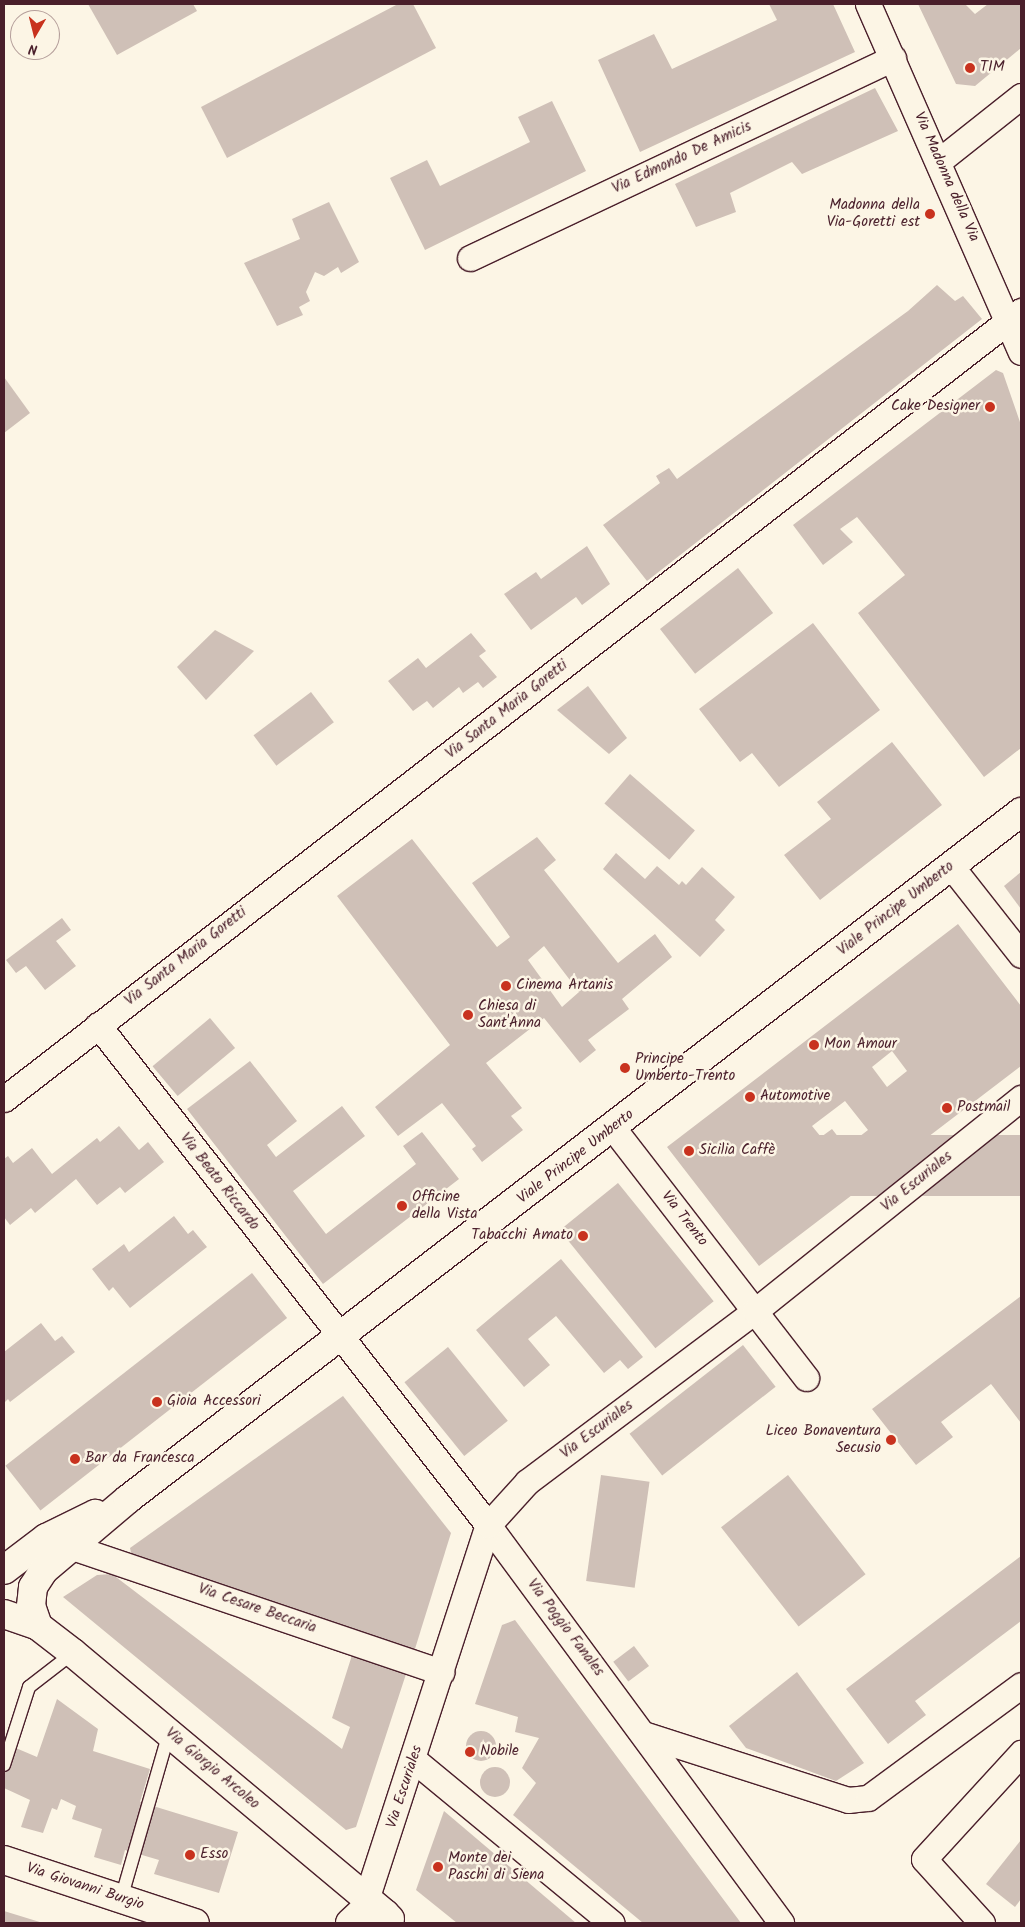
<!DOCTYPE html>
<html>
<head>
<meta charset="utf-8">
<style>
  body { margin:0 }
  #map { position:relative; width:1025px; height:1927px; overflow:hidden; background:#fcf5e5; font-family:Kalam,sans-serif }
  div>[style] { position:absolute }
  [style*='--x'] { left:calc(var(--x)*1px); top:calc(var(--y)*1px); width:calc(var(--w)*1px); rotate:calc(var(--a)*1deg) }
  .building>* { inset:0; background:#cfc0b7; transform-origin:0 0 }
  .round { border-radius:50% }
  .roads { filter:drop-shadow(1px 0 #4a1f2b) drop-shadow(-1px 0 #4a1f2b) drop-shadow(0 1px #4a1f2b) drop-shadow(0 -1px #4a1f2b) }
  .lane>* { height:12px; margin:-6px; padding:0 6px; transform-origin:6px; border-radius:6px; background:#fcf5e5 }
  .street>* { height:25px; margin:-12.5px; padding:0 12.5px; transform-origin:12.5px; border-radius:12.5px; background:#fcf5e5 }
  .secondary>* { height:28px; margin:-14px; padding:0 14px; transform-origin:14px; border-radius:14px; background:#fcf5e5 }
  .dots>* { width:14px; height:14px; translate:-50% -50%; box-sizing:border-box; border:2px solid #fcf5e5; border-radius:50% }
  span { translate:-50% -50%; white-space:nowrap; text-align:center; line-height:1.15; -webkit-text-stroke:5px #fcf5e5; paint-order:stroke }
  .poi-label { font-size:15px; color:#4a1f2b }
  .left { translate:0 -50%; text-align:left }
  .right { translate:-100% -50%; text-align:right }
  .street-label { font-size:15px; color:#4a1f2b }
  .frame { position:absolute; inset:0; border:5px solid #4a1f2b; pointer-events:none }
  .north { position:absolute; left:10px; top:10px; width:50px; height:50px; box-sizing:border-box; background:#fcf5e5; border:1px solid #b59f9b; border-radius:50%; rotate:188deg; font-size:14px; font-weight:700; line-height:20px; text-align:center; color:#4a1f2b }
  .north::after { content:''; display:block; margin:auto; width:18px; height:22px; background:#c8321e; clip-path:polygon(50% 0,100% 100%,50% 72%,0 100%) }
</style>
</head>
<body>
<div id="map">
  <div class="building">
    <i style="clip-path:polygon(88px 4px,193px 4px,197px 11px,117px 55px)"></i>
    <i style="clip-path:polygon(398px 4px,413px 4px,436px 48px,227px 158px,201px 107px)"></i>
    <i style="clip-path:polygon(769px 4px,833px 4px,855px 52px,640px 152px,598px 60px,654px 34px,672px 69px,777px 20px)"></i>
    <i style="clip-path:polygon(918px 4px,965px 4px,975px 14px,988px 4px,1021px 4px,1021px 48px,975px 86px,956px 84px)"></i>
    <i style="clip-path:polygon(875px 88px,898px 131px,802px 174px,792px 162px,730px 193px,736px 212px,696px 227px,675px 184px)"></i>
    <i style="clip-path:polygon(552px 101px,586px 171px,425px 250px,390px 178px,427px 160px,440px 186px,530px 142px,518px 117px)"></i>
    <i style="clip-path:polygon(329px 202px,359px 262px,341px 273px,338px 267px,324px 276px,315px 272px,306px 292px,310px 301px,299px 307px,303px 315px,277px 326px,244px 263px,300px 239px,292px 219px)"></i>
    <i style="clip-path:polygon(937px 285px,955px 301px,963px 296px,982px 319px,647px 581px,603px 525px,660px 483px,656px 476px,669px 468px,677px 479px,908px 311px)"></i>
    <i style="clip-path:polygon(996px 370px,1003px 373px,1021px 425px,1021px 748px,984px 777px,858px 613px,905px 575px,857px 517px,840px 529px,853px 542px,823px 565px,793px 525px)"></i>
    <i style="clip-path:polygon(4px 377px,30px 413px,4px 433px)"></i>
    <i style="clip-path:polygon(587px 546px,610px 584px,582px 605px,576px 597px,531px 630px,504px 594px,536px 572px,541px 579px)"></i>
    <i style="left:738px;top:568px;width:57px;height:99px;rotate:52deg"></i>
    <i style="clip-path:polygon(813px 623px,880px 710px,779px 787px,752px 753px,740px 762px,699px 709px)"></i>
    <i style="clip-path:polygon(215px 630px,254px 651px,206px 700px,177px 667px)"></i>
    <i style="clip-path:polygon(471px 633px,486px 651px,479px 656px,497px 677px,483px 688px,478px 682px,463px 693px,459px 687px,433px 708px,427px 701px,413px 711px,388px 681px,418px 658px,426px 668px)"></i>
    <i style="clip-path:polygon(588px 686px,627px 738px,609px 754px,557px 710px)"></i>
    <i style="left:311px;top:692px;width:38px;height:72px;rotate:53deg"></i>
    <i style="clip-path:polygon(892px 742px,942px 805px,820px 900px,784px 855px,831px 819px,817px 802px)"></i>
    <i style="left:630px;top:774px;width:86px;height:39px;rotate:41deg"></i>
    <i style="clip-path:polygon(evenodd,537px 837px,556px 860px,544px 870px,618px 963px,655px 934px,672px 957px,622px 999px,629px 1009px,588px 1040px,596px 1050px,580px 1063px,544px 1018px,486px 1063px,522px 1108px,511px 1116px,523px 1130px,482px 1162px,472px 1149px,476px 1146px,442px 1103px,398px 1136px,375px 1107px,450px 1045px,337px 896px,412px 839px,497px 947px,510px 937px,472px 883px,537px 837px,544px 946px,579px 992px,562px 1007px,528px 960px,544px 946px)"></i>
    <i style="clip-path:polygon(616px 853px,645px 879px,657px 866px,679px 885px,682px 881px,686px 885px,702px 867px,735px 897px,715px 920px,725px 930px,700px 957px,603px 869px)"></i>
    <i style="clip-path:polygon(1021px 872px,1021px 909px,1004px 886px)"></i>
    <i style="clip-path:polygon(62px 918px,71px 930px,56px 941px,76px 966px,45px 990px,26px 966px,16px 973px,6px 960px)"></i>
    <i style="clip-path:polygon(evenodd,958px 924px,1021px 1006px,1021px 1066px,759px 1266px,667px 1147px,958px 924px,892px 1051px,907px 1071px,887px 1087px,872px 1067px,892px 1051px,958px 924px,845px 1101px,868px 1130px,846px 1147px,832px 1129px,821px 1137px,812px 1126px,845px 1101px)"></i>
    <i style="left:210px;top:1018px;width:39px;height:75px;rotate:50deg"></i>
    <i style="clip-path:polygon(250px 1061px,297px 1121px,267px 1145px,276px 1157px,342px 1106px,365px 1136px,293px 1191px,326px 1234px,416px 1164px,403px 1146px,422px 1132px,459px 1179px,323px 1284px,187px 1109px)"></i>
    <i style="clip-path:polygon(119px 1126px,139px 1150px,148px 1142px,164px 1162px,125px 1193px,120px 1187px,97px 1205px,76px 1179px,35px 1213px,31px 1208px,10px 1225px,4px 1217px,4px 1159px,8px 1156px,13px 1163px,32px 1148px,52px 1174px,97px 1138px,100px 1142px)"></i>
    <i style="left:1021px;top:1135px;width:61px;height:287px;rotate:90deg"></i>
    <i style="left:618px;top:1183px;width:152px;height:75px;rotate:51deg"></i>
    <i style="clip-path:polygon(174px 1216px,188px 1234px,193px 1230px,207px 1247px,130px 1308px,113px 1287px,109px 1291px,92px 1269px,124px 1244px,129px 1252px)"></i>
    <i style="clip-path:polygon(561px 1259px,643px 1357px,628px 1369px,620px 1360px,604px 1373px,556px 1316px,528px 1339px,550px 1365px,524px 1387px,476px 1330px)"></i>
    <i style="left:252px;top:1273px;width:57px;height:313px;rotate:52deg"></i>
    <i style="clip-path:polygon(1021px 1296px,1021px 1423px,991px 1384px,941px 1422px,953px 1437px,916px 1465px,872px 1409px)"></i>
    <i style="clip-path:polygon(41px 1323px,55px 1341px,62px 1336px,75px 1352px,10px 1402px,8px 1399px,4px 1403px,4px 1352px)"></i>
    <i style="left:743px;top:1345px;width:53px;height:144px;rotate:52deg"></i>
    <i style="left:448px;top:1347px;width:95px;height:56px;rotate:51deg"></i>
    <i style="clip-path:polygon(343px 1396px,451px 1533px,414px 1652px,132px 1557px,130px 1548px)"></i>
    <i style="left:601px;top:1475px;width:49px;height:107px;rotate:8deg"></i>
    <i style="left:788px;top:1475px;width:126px;height:85px;rotate:52deg"></i>
    <i style="clip-path:polygon(1021px 1556px,1021px 1621px,915px 1701px,926px 1715px,888px 1744px,846px 1689px)"></i>
    <i style="clip-path:polygon(112px 1574px,342px 1749px,350px 1727px,332px 1718px,353px 1652px,407px 1671px,356px 1827px,346px 1830px,63px 1597px,97px 1575px)"></i>
    <i style="clip-path:polygon(515px 1620px,741px 1923px,643px 1923px,513px 1815px,536px 1783px,522px 1768px,539px 1738px,515px 1732px,518px 1717px,475px 1704px,502px 1625px)"></i>
    <i style="left:634px;top:1646px;width:25px;height:26px;rotate:53deg"></i>
    <i style="clip-path:polygon(797px 1672px,864px 1763px,836px 1781px,746px 1748px,729px 1726px)"></i>
    <i style="clip-path:polygon(57px 1699px,98px 1729px,93px 1751px,150px 1769px,140px 1802px,238px 1832px,219px 1893px,154px 1874px,159px 1860px,125px 1850px,121px 1865px,94px 1857px,102px 1829px,72px 1819px,76px 1806px,61px 1799px,57px 1810px,52px 1808px,43px 1833px,21px 1827px,30px 1800px,4px 1788px,4px 1743px,37px 1757px)"></i>
    <i class="round" style="left:466px;top:1731px;width:30px;height:30px"></i>
    <i class="round" style="left:480px;top:1767px;width:30px;height:30px"></i>
    <i style="clip-path:polygon(444px 1811px,576px 1923px,457px 1923px,416px 1890px)"></i>
    <i style="clip-path:polygon(1021px 1840px,1021px 1899px,1015px 1907px,986px 1884px)"></i>
    <i style="clip-path:polygon(4px 1911px,43px 1923px,4px 1923px)"></i>
  </div>
  <div class="roads">
    <div class="lane">
      <i style="--x:4;--y:1765;--w:82;--a:-72.2"></i>
      <i style="--x:29;--y:1687;--w:56;--a:-37.7"></i>
      <i style="--x:121;--y:1899;--w:173;--a:-73.9"></i>
    </div>
    <div class="street">
      <i style="--x:868;--y:4;--w:380;--a:66.3"></i>
      <i style="--x:939;--y:161;--w:105;--a:-38.4"></i>
      <i style="--x:470;--y:258;--w:468;--a:-25.3"></i>
      <i style="--x:951;--y:866;--w:113;--a:51.8"></i>
      <i style="--x:98;--y:1025;--w:634;--a:52.05"></i>
      <i style="--x:488;--y:1525;--w:494;--a:53.6"></i>
      <i style="--x:4;--y:1099;--w:1287;--a:-37.77"></i>
      <i style="--x:613;--y:1128;--w:316;--a:52.3"></i>
      <i style="--x:72;--y:1547;--w:390;--a:18.7"></i>
      <i style="--x:646;--y:1735;--w:212;--a:17.8"></i>
      <i style="--x:848;--y:1800;--w:20;--a:-6"></i>
      <i style="--x:868;--y:1798;--w:190;--a:-36.4"></i>
      <i style="--x:414;--y:1760;--w:256;--a:39.5"></i>
      <i style="--x:362;--y:1912;--w:407;--a:-72"></i>
      <i style="--x:488;--y:1525;--w:58;--a:-47.8"></i>
      <i style="--x:527;--y:1482;--w:285;--a:-36.9"></i>
      <i style="--x:755;--y:1311;--w:341;--a:-38.7"></i>
      <i style="--x:982;--y:1923;--w:86;--a:-132.2"></i>
      <i style="--x:924;--y:1859;--w:144;--a:-47.5"></i>
    </div>
    <div class="secondary">
      <i style="--x:4;--y:1570;--w:53;--a:-37.3"></i>
      <i style="--x:46;--y:1538;--w:55;--a:-26.1"></i>
      <i style="--x:4;--y:1614;--w:36;--a:19"></i>
      <i style="--x:38;--y:1626;--w:44;--a:37.6"></i>
      <i style="--x:73;--y:1653;--w:407;--a:39.9"></i>
      <i style="--x:38;--y:1626;--w:21;--a:-109"></i>
      <i style="--x:31;--y:1606;--w:19;--a:-84"></i>
      <i style="--x:33;--y:1587;--w:20;--a:-57"></i>
      <i style="--x:44;--y:1570;--w:110;--a:-40.2"></i>
      <i style="--x:128;--y:1499;--w:1127;--a:-37.57"></i>
      <i style="--x:4;--y:1860;--w:201;--a:18.3"></i>
      <i style="--x:350;--y:1923;--w:16;--a:-43"></i>
      <i style="--x:362;--y:1912;--w:23;--a:5"></i>
      <i style="--x:385;--y:1914;--w:7;--a:45"></i>
    </div>
  </div>
  <div class="dots">
    <i style="left:970px;top:68px;background:#c8321e"></i>
    <i style="left:930px;top:214px;background:#c8321e"></i>
    <i style="left:990px;top:407px;background:#c8321e"></i>
    <i style="left:506px;top:986px;background:#c8321e"></i>
    <i style="left:468px;top:1015px;background:#c8321e"></i>
    <i style="left:814px;top:1045px;background:#c8321e"></i>
    <i style="left:625px;top:1068px;background:#c8321e"></i>
    <i style="left:750px;top:1097px;background:#c8321e"></i>
    <i style="left:947px;top:1108px;background:#c8321e"></i>
    <i style="left:689px;top:1151px;background:#c8321e"></i>
    <i style="left:402px;top:1206px;background:#c8321e"></i>
    <i style="left:583px;top:1236px;background:#c8321e"></i>
    <i style="left:157px;top:1402px;background:#c8321e"></i>
    <i style="left:891px;top:1440px;background:#c8321e"></i>
    <i style="left:75px;top:1459px;background:#c8321e"></i>
    <i style="left:470px;top:1752px;background:#c8321e"></i>
    <i style="left:190px;top:1855px;background:#c8321e"></i>
    <i style="left:438px;top:1867px;background:#c8321e"></i>
  </div>
  <div class="poi-label">
    <span class="left" style="left:980px;top:68px">TIM</span>
    <span class="right" style="left:920px;top:214px">Madonna della<br>Via-Goretti est</span>
    <span class="right" style="left:980px;top:407px">Cake Designer</span>
    <span class="left" style="left:516px;top:986px">Cinema Artanis</span>
    <span class="left" style="left:478px;top:1015px">Chiesa di<br>Sant'Anna</span>
    <span class="left" style="left:824px;top:1045px">Mon Amour</span>
    <span class="left" style="left:635px;top:1068px">Principe<br>Umberto-Trento</span>
    <span class="left" style="left:760px;top:1097px">Automotive</span>
    <span class="left" style="left:957px;top:1108px">Postmail</span>
    <span class="left" style="left:699px;top:1151px">Sicilia Caffè</span>
    <span class="left" style="left:412px;top:1206px">Officine<br>della Vista</span>
    <span class="right" style="left:573px;top:1236px">Tabacchi Amato</span>
    <span class="left" style="left:167px;top:1402px">Gioia Accessori</span>
    <span class="right" style="left:881px;top:1440px">Liceo Bonaventura<br>Secusio</span>
    <span class="left" style="left:85px;top:1459px">Bar da Francesca</span>
    <span class="left" style="left:480px;top:1752px">Nobile</span>
    <span class="left" style="left:200px;top:1855px">Esso</span>
    <span class="left" style="left:448px;top:1867px">Monte dei<br>Paschi di Siena</span>
  </div>
  <div class="street-label">
    <span style="left:682px;top:158px;rotate:-25deg">Via Edmondo De Amicis</span>
    <span style="left:946px;top:177px;rotate:66deg">Via Madonna della Via</span>
    <span style="left:507px;top:710px;rotate:-38deg">Via Santa Maria Goretti</span>
    <span style="left:896px;top:909px;rotate:-38deg">Viale Principe Umberto</span>
    <span style="left:186px;top:957px;rotate:-38deg">Via Santa Maria Goretti</span>
    <span style="left:576px;top:1157px;rotate:-38deg">Viale Principe Umberto</span>
    <span style="left:219px;top:1182px;rotate:52deg">Via Beato Riccardo</span>
    <span style="left:917px;top:1182px;rotate:-39deg">Via Escuriales</span>
    <span style="left:684px;top:1219px;rotate:52deg">Via Trento</span>
    <span style="left:597px;top:1430px;rotate:-37deg">Via Escuriales</span>
    <span style="left:257px;top:1609px;rotate:19deg">Via Cesare Beccaria</span>
    <span style="left:565px;top:1628px;rotate:53deg">Via Poggio Fanales</span>
    <span style="left:212px;top:1769px;rotate:40deg">Via Giorgio Arcoleo</span>
    <span style="left:405px;top:1787px;rotate:-72deg">Via Escuriales</span>
    <span style="left:85px;top:1887px;rotate:18deg">Via Giovanni Burgio</span>
  </div>
  <div class="frame"></div>
  <div class="north">N</div>
</div>
</body>
</html>
